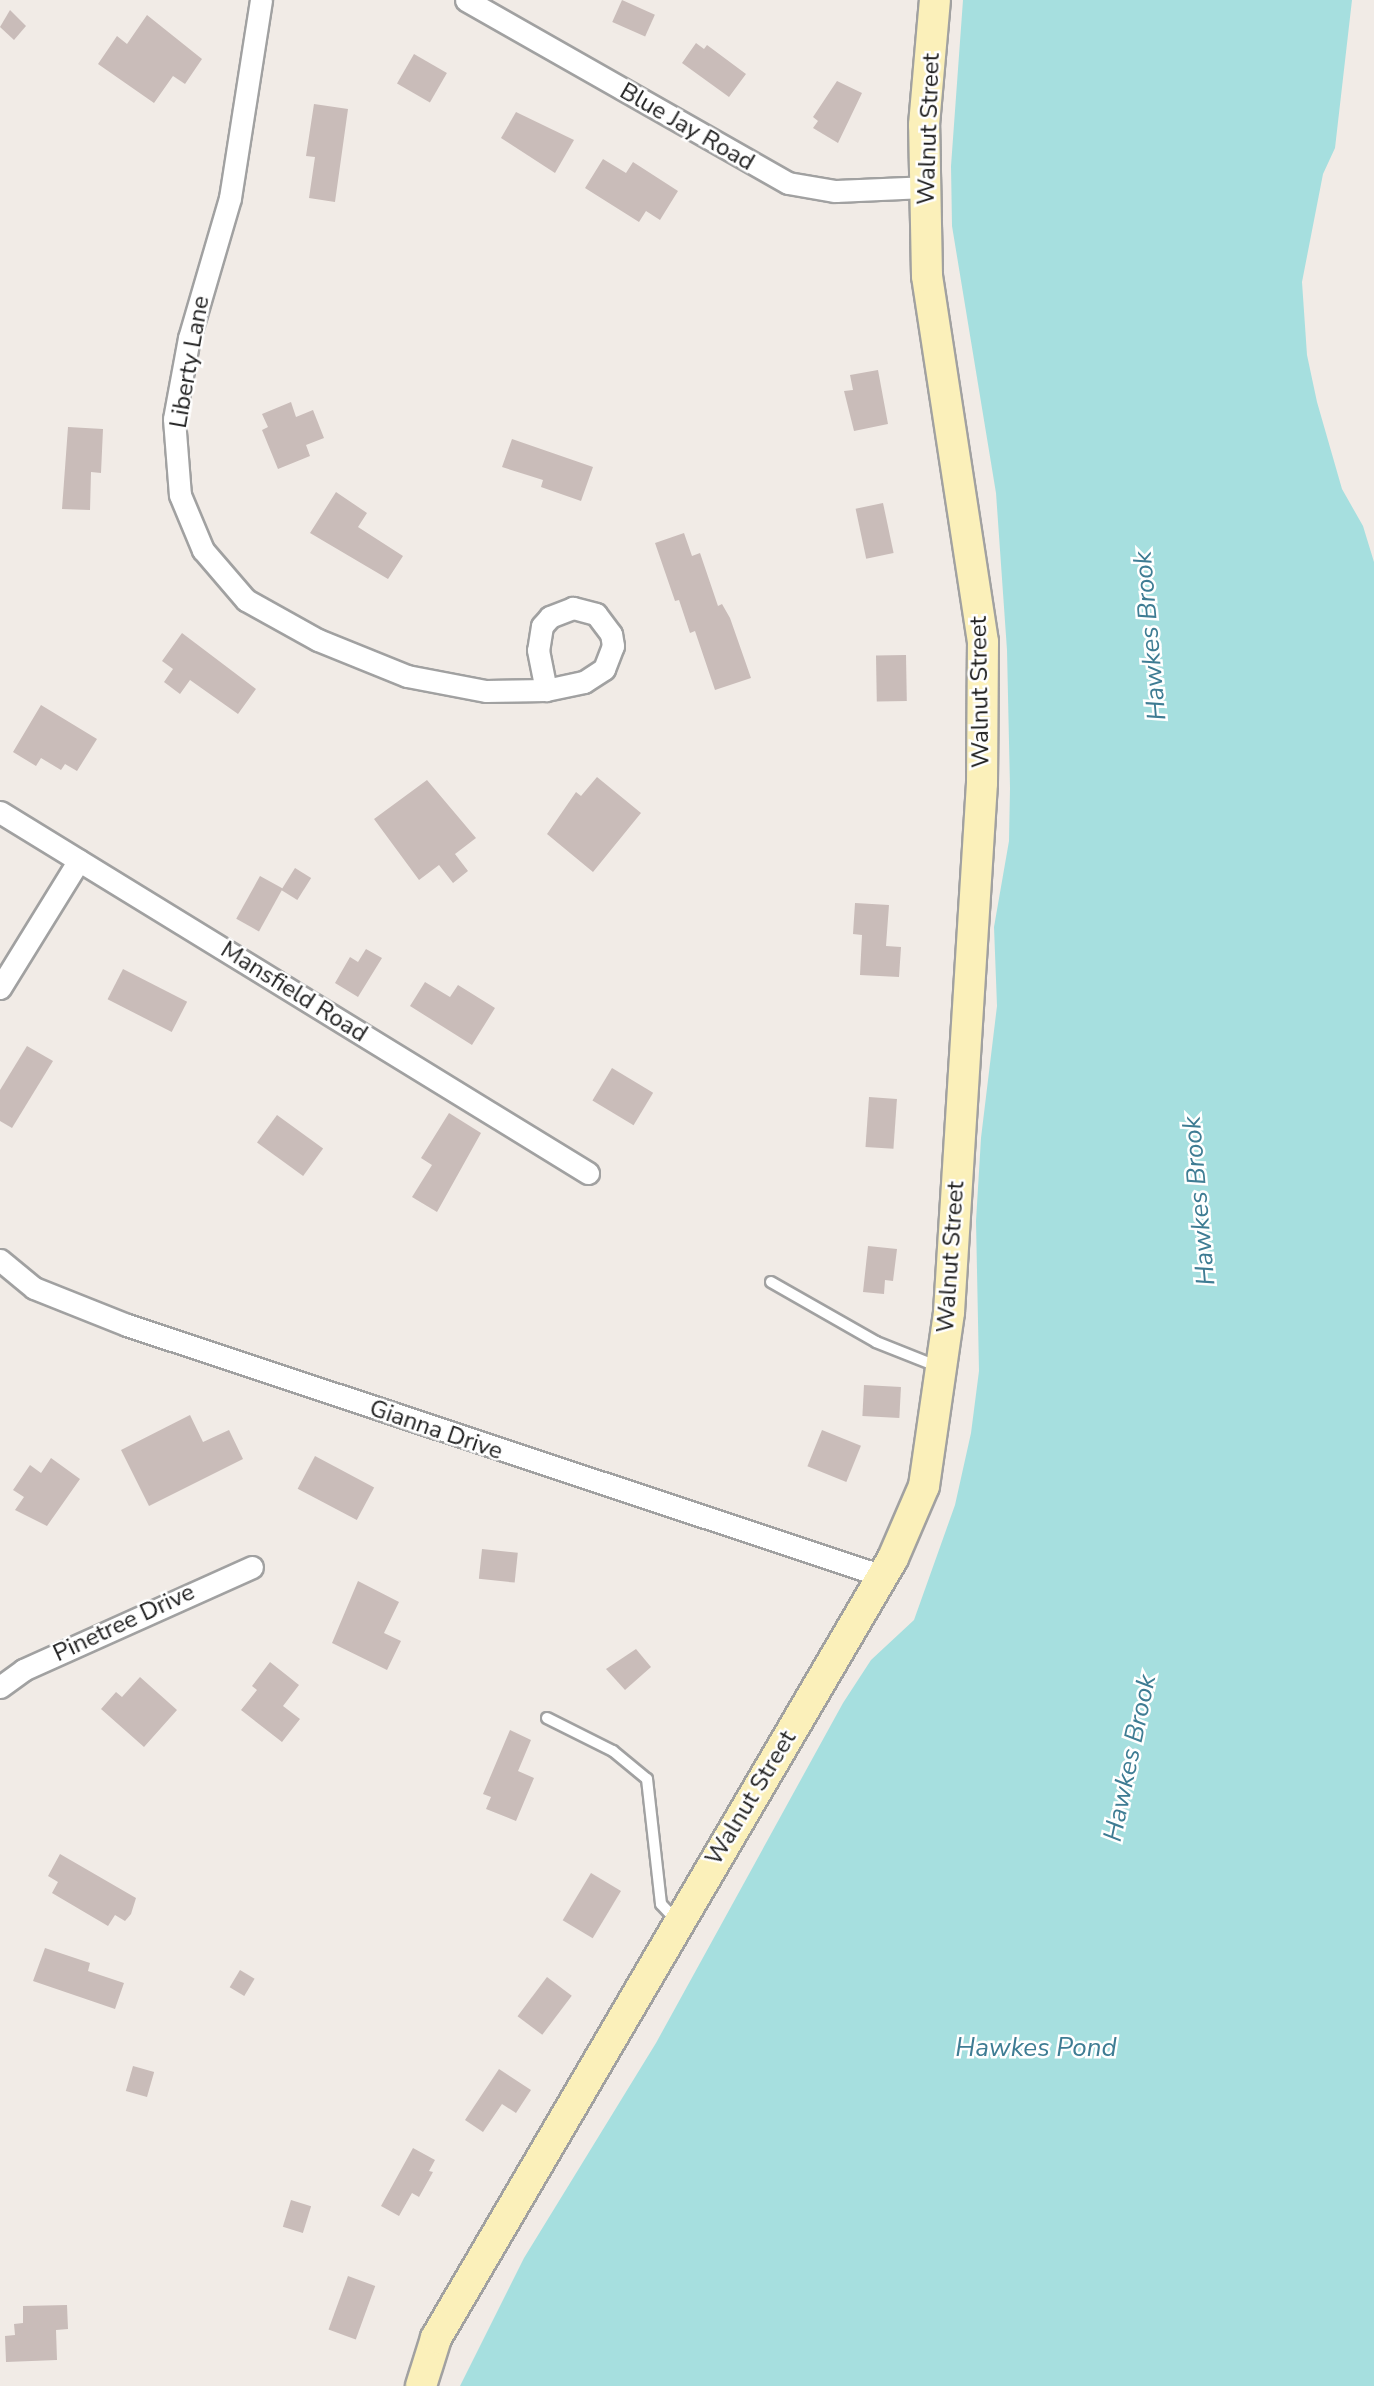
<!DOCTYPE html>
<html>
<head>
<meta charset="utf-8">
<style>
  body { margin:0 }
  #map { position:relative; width:1374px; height:2386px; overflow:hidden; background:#f1ebe6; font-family:"Nunito Sans",sans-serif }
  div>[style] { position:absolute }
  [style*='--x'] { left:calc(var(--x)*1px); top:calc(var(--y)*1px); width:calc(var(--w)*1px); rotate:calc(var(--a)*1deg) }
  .water>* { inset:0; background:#a6dfdf }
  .building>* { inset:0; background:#c9bcb9; transform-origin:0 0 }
  .roads { filter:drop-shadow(2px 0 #a1a1a1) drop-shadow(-2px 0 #a1a1a1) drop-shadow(0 2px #a1a1a1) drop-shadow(0 -2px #a1a1a1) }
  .lane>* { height:10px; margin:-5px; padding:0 5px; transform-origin:5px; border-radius:5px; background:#fff }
  .street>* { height:21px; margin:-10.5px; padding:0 10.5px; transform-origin:10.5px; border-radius:10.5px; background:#fff }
  .secondary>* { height:30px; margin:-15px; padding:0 15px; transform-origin:15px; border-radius:15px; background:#fbf0ba }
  span { translate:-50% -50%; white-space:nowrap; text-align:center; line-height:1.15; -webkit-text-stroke:5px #fff; paint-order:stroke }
  .street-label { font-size:24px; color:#202020 }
  .water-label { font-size:26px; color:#3e7c93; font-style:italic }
</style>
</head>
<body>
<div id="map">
  <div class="water">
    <i style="clip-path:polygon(963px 0,1352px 0,1335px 148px,1323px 174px,1302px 282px,1307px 355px,1317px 402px,1342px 489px,1363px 526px,1374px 562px,1374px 2386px,460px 2386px,524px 2258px,656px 2043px,843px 1703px,871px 1660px,914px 1620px,955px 1505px,971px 1433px,979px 1371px,976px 1221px,981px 1138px,997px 1006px,994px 927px,1009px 841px,1010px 788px,1007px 650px,996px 493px,952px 226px,951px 166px)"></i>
  </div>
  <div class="building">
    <i style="left:622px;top:0;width:36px;height:24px;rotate:24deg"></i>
    <i style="clip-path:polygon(10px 10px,26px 26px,14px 40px,0 27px)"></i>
    <i style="clip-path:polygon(147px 15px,202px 59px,185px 84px,173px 76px,154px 103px,98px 64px,117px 36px,127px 44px)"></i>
    <i style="clip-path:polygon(696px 43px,704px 49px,707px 45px,746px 74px,729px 97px,682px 63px)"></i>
    <i style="left:414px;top:54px;width:38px;height:34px;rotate:30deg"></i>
    <i style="clip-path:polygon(837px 81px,862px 93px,838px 143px,813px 128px,818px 121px,813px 117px)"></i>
    <i style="clip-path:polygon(314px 104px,348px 109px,335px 202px,309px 198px,315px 157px,306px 156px)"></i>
    <i style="clip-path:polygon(516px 112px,574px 140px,555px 173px,501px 138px)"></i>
    <i style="clip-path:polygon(603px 159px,626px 173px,633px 162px,678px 191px,660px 220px,646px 211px,639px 222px,585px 188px)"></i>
    <i style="clip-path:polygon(878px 370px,888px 424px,854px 431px,844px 391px,853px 390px,850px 375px)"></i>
    <i style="clip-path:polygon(291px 402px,296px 417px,313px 410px,324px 438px,306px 445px,310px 456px,278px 469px,262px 430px,268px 427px,262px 414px)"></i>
    <i style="clip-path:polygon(68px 427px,103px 429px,101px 473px,91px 472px,90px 510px,62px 509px)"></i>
    <i style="clip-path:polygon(512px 439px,593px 467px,581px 501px,541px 487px,543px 480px,502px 467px)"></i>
    <i style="clip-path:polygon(336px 492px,367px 513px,358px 527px,403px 556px,388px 579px,310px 533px)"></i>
    <i style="left:883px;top:503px;width:51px;height:28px;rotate:78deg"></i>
    <i style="clip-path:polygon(684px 533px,692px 556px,700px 553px,718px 606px,722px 604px,730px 618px,751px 678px,715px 690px,695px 631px,690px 633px,679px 600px,675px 601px,655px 543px)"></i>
    <i style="clip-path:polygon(182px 633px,256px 689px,238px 714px,190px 680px,180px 694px,164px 682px,173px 669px,162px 661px)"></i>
    <i style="left:906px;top:655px;width:46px;height:30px;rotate:89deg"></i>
    <i style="clip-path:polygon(41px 705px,97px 739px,77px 771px,65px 764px,61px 770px,41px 758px,36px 766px,13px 752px)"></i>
    <i style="clip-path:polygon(597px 777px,641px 813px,593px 872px,547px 834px,576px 792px,581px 796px)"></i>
    <i style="clip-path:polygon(427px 780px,476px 838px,455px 854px,468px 871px,453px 883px,439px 865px,419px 880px,374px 819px)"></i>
    <i style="left:295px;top:868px;width:19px;height:26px;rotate:32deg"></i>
    <i style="left:260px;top:876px;width:26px;height:49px;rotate:29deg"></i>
    <i style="clip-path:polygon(855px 903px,889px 905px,886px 946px,901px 947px,899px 977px,860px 975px,862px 935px,853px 934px)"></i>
    <i style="clip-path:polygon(366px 949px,382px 958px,358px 997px,335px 983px,350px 957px,358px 962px)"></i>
    <i style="left:123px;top:969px;width:72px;height:34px;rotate:27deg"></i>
    <i style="clip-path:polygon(425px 982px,450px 997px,458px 985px,495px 1008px,472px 1045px,410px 1006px)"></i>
    <i style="clip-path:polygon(27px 1046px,53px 1061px,12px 1128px,0 1121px,0 1090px)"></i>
    <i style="left:612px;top:1068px;width:48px;height:38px;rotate:31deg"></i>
    <i style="left:869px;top:1097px;width:28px;height:50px;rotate:4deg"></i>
    <i style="clip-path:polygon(449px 1113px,481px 1133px,437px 1212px,412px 1197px,432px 1165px,421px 1158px)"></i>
    <i style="left:277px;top:1115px;width:57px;height:34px;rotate:36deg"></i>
    <i style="clip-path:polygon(868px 1246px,897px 1249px,893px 1281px,885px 1280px,884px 1294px,863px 1292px)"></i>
    <i style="left:864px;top:1385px;width:37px;height:31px;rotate:3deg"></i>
    <i style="clip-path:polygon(190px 1415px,203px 1442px,229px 1430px,243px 1459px,149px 1506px,121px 1450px)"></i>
    <i style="left:822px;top:1430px;width:42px;height:39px;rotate:22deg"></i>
    <i style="left:315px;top:1456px;width:67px;height:37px;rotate:28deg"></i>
    <i style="clip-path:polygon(51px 1458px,80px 1479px,47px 1526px,15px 1510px,24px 1497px,13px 1490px,30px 1465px,41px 1473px)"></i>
    <i style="left:482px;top:1549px;width:36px;height:30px;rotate:6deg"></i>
    <i style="clip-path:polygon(358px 1581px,399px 1602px,384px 1633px,401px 1641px,387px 1670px,332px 1643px)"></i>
    <i style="clip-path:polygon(636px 1649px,651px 1667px,625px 1690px,606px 1669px)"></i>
    <i style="clip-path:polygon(270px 1662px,299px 1685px,283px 1706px,300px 1719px,282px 1742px,241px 1710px,257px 1690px,252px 1686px)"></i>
    <i style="clip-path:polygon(140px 1677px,177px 1710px,144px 1747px,101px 1709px,116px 1692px,122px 1697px)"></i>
    <i style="clip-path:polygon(510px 1730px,531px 1740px,518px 1771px,534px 1778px,516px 1821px,486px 1809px,491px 1797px,483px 1794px)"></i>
    <i style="clip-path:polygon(60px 1854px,136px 1898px,131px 1914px,125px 1921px,115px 1915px,108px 1926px,52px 1893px,58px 1882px,48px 1876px)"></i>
    <i style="left:591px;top:1873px;width:35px;height:55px;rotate:31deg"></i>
    <i style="clip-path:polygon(45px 1948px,90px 1963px,88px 1971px,124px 1983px,115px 2009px,33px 1981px)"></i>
    <i style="left:240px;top:1970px;width:17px;height:20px;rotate:31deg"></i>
    <i style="left:547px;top:1977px;width:31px;height:49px;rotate:37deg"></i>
    <i style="left:133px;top:2066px;width:22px;height:26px;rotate:16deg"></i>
    <i style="clip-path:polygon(499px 2069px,531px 2090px,516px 2113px,502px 2104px,483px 2132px,465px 2120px)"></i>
    <i style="clip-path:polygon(413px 2148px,435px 2160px,429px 2171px,433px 2172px,419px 2197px,412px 2193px,399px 2216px,381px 2206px)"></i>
    <i style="left:291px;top:2200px;width:21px;height:28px;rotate:17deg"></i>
    <i style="left:348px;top:2276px;width:29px;height:57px;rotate:20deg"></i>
    <i style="clip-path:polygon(67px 2305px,68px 2329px,56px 2330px,57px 2360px,6px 2362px,5px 2336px,15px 2335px,14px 2324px,23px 2323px,23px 2306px)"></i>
  </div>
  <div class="roads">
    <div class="lane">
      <i style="--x:771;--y:1282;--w:121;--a:29.7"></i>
      <i style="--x:876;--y:1342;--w:68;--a:21.6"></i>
      <i style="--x:547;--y:1718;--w:74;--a:26.6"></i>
      <i style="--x:613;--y:1751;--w:44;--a:39.5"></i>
      <i style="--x:647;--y:1779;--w:126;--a:83.6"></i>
      <i style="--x:661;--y:1904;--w:25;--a:47"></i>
    </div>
    <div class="street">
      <i style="--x:261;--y:0;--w:200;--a:98.9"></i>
      <i style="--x:230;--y:198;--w:146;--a:106.3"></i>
      <i style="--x:189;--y:338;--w:82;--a:100.5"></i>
      <i style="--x:174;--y:419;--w:76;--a:85.5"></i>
      <i style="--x:180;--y:495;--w:60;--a:67.3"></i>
      <i style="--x:203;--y:550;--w:66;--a:49.3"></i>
      <i style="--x:246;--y:600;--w:82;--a:29.1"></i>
      <i style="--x:318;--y:640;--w:96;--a:22"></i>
      <i style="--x:407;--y:676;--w:80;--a:10.8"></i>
      <i style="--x:486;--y:691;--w:60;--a:-1"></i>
      <i style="--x:546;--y:690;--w:39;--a:-12"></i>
      <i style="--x:584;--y:682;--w:24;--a:-33"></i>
      <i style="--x:604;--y:669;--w:25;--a:-69"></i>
      <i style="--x:613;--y:646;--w:12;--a:-99"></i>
      <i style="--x:611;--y:634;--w:25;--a:-127"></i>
      <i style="--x:596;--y:614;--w:24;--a:-165"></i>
      <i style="--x:573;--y:608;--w:25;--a:159"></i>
      <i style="--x:550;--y:617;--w:12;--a:132"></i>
      <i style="--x:542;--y:626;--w:24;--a:99"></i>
      <i style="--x:538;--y:650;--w:41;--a:78.7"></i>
      <i style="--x:466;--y:0;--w:370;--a:29.6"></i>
      <i style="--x:788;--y:183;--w:48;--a:9.7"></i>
      <i style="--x:835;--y:191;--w:90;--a:-2.5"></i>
      <i style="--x:0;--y:812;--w:690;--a:31.55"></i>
      <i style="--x:0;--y:988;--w:150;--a:-58.3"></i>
      <i style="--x:0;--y:1260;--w:44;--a:39.5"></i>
      <i style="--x:34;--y:1288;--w:100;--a:21.7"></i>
      <i style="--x:127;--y:1325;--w:797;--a:18.37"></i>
      <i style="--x:0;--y:1687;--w:29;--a:-36"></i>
      <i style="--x:23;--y:1670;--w:251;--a:-24.2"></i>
    </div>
    <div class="secondary">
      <i style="--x:421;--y:2386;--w:50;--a:-72.6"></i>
      <i style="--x:436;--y:2338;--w:904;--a:-59.63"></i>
      <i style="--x:893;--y:1558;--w:78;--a:-66.7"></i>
      <i style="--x:924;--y:1486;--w:176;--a:-81.8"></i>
      <i style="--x:949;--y:1312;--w:530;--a:-86.43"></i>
      <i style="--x:982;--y:783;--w:141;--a:-89.6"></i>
      <i style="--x:983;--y:642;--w:370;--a:-98.7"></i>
      <i style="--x:927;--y:276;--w:151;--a:-91.1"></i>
      <i style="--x:924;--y:125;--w:125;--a:-85"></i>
    </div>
  </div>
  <div class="street-label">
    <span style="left:687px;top:127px;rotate:30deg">Blue Jay Road</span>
    <span style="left:929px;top:129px;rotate:-88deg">Walnut Street</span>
    <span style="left:190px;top:362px;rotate:-80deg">Liberty Lane</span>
    <span style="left:980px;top:692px;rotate:-91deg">Walnut Street</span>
    <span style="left:294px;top:992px;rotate:32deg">Mansfield Road</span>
    <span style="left:951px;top:1257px;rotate:-86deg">Walnut Street</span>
    <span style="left:436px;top:1430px;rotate:19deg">Gianna Drive</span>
    <span style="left:124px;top:1623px;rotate:-25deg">Pinetree Drive</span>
    <span style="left:751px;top:1798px;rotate:-59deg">Walnut Street</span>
  </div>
  <div class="water-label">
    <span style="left:1150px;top:636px;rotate:-95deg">Hawkes Brook</span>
    <span style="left:1199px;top:1201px;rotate:-95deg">Hawkes Brook</span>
    <span style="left:1130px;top:1758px;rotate:-78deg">Hawkes Brook</span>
    <span style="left:1036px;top:2048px">Hawkes Pond</span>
  </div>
</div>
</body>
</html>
